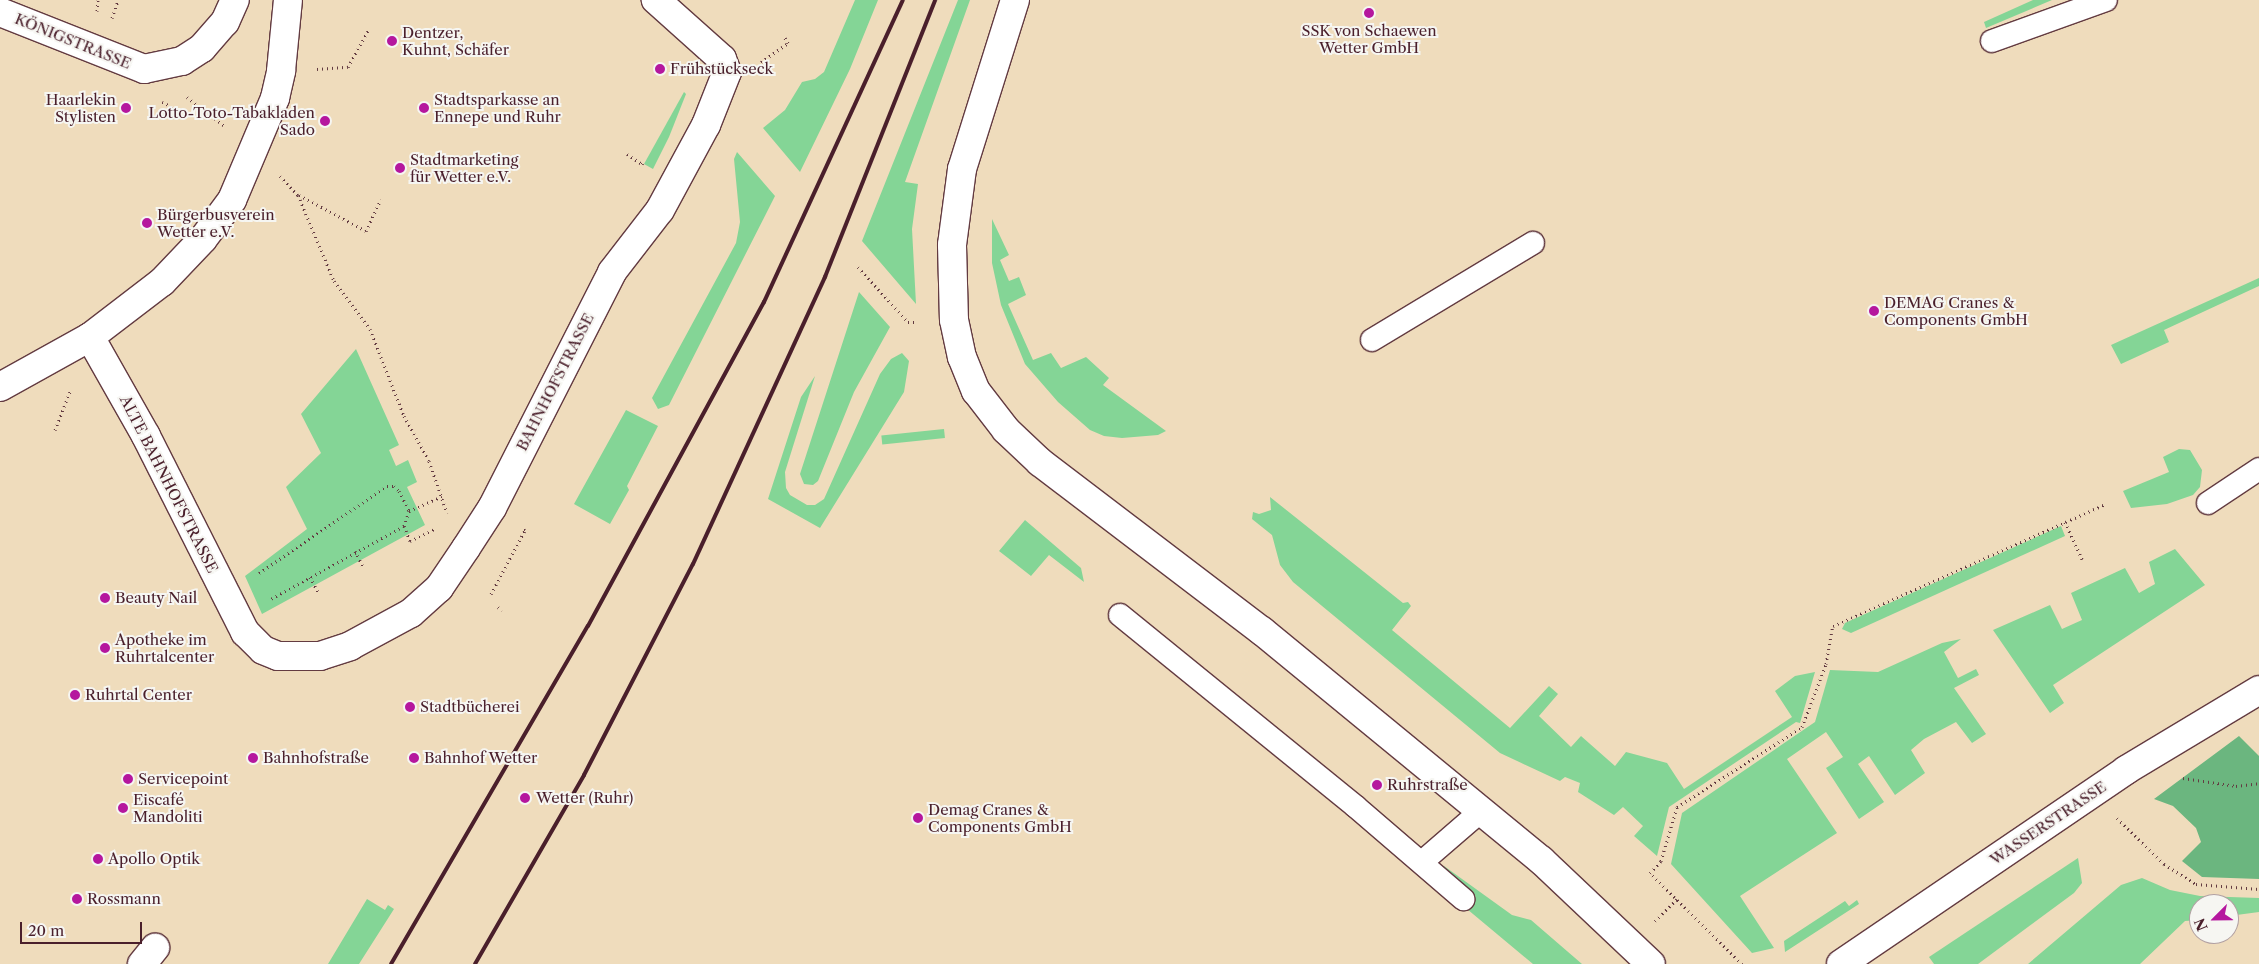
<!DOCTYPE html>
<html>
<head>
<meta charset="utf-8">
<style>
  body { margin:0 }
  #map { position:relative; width:2259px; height:964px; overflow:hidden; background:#efdcbc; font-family:"Libre Caslon Text",serif }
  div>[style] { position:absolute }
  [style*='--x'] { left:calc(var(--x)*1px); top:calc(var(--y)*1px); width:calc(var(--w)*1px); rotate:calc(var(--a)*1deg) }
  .green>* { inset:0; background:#84d596; transform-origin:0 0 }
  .forest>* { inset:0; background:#6bb67f }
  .path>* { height:3px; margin-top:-1.5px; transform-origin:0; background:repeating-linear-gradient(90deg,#633b41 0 1px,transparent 0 5px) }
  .roads { filter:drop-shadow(1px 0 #633b41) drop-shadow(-1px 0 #633b41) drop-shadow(0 1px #633b41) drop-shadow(0 -1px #633b41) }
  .service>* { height:22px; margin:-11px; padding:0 11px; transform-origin:11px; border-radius:11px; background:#fff }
  .pedestrian>* { height:28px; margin:-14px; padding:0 14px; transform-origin:14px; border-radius:14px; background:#fff }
  .minor>* { height:28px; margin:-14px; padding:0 14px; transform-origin:14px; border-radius:14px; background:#fff }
  .secondary>* { height:28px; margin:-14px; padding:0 14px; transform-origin:14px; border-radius:14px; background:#fff }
  .rail>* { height:4px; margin:-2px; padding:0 2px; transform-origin:2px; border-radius:2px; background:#4a1f2b }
  .dots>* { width:14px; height:14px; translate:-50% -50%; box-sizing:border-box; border:2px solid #f6f6f2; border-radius:50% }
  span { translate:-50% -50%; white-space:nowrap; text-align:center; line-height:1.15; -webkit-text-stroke:4px #f6f6f2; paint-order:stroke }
  .poi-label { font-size:15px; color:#4a1f2b }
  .left { translate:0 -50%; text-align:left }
  .right { translate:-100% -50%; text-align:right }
  .street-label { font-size:15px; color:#4a1f2b }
  .north { position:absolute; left:2189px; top:894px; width:50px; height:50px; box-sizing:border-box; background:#f6f6f2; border:1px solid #b1a0a2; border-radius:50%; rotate:247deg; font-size:14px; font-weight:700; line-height:20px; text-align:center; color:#4a1f2b }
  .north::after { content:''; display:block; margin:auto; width:18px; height:22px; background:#b5179e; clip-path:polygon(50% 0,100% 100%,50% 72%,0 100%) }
  .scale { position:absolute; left:20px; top:922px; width:122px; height:22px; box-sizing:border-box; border:2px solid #4a1f2b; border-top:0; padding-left:6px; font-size:15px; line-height:18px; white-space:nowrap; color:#4a1f2b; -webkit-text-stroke:4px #f6f6f2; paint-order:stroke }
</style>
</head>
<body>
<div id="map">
  <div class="green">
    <i style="clip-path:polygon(855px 0,878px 0,850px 69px,800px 172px,763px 128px,785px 110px,802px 82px,815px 79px,824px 72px)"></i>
    <i style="clip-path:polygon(958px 0,970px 0,905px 182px,918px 184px,912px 229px,916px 304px,862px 241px)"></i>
    <i style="clip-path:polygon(2033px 0,2052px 0,1986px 28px,1984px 22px)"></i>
    <i style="clip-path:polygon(684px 92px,686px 94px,669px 137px,653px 169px,644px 164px)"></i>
    <i style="clip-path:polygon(737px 152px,775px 196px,669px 405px,658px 409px,652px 398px,736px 243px,740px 222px,734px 159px)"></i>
    <i style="clip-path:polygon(992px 219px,1009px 255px,1000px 260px,1009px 281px,1019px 277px,1026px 295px,1008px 304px,1033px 360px,1051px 353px,1061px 368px,1086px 357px,1109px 378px,1103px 385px,1166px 431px,1158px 435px,1122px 438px,1104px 436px,1090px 430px,1058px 402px,1025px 364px,1001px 305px,992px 263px)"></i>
    <i style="clip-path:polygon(2259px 278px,2259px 286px,2164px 330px,2169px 342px,2121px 364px,2111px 345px)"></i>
    <i style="clip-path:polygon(859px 292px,890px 327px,854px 392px,818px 481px,813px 485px,804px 484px,800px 474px)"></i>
    <i style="clip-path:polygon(356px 349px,399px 445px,389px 450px,396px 466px,408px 460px,417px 482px,407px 487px,425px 525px,262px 614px,245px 576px,307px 529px,286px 487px,321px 453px,301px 414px)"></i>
    <i style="clip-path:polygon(902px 353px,909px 361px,904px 392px,820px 528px,768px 499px,801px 397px,815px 376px,785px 472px,786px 488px,790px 495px,807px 505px,815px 505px,824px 499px,880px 374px,891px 359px)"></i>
    <i style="clip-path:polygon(626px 410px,658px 426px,627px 486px,629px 490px,610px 524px,574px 504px)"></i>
    <i style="left:944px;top:429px;width:9px;height:63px;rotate:84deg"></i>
    <i style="clip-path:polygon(2179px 449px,2190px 450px,2202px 470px,2200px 487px,2193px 495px,2167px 504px,2131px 508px,2123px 491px,2169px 472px,2163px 457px)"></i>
    <i style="clip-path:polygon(1270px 497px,1403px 603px,1408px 602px,1411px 606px,1392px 630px,1510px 728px,1549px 686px,1558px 694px,1539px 716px,1571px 747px,1581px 736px,1615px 766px,1626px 752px,1667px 763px,1684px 789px,1792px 717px,1775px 691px,1795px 676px,1815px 672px,1800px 723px,1796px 722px,1669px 807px,1657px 856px,1634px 836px,1643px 826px,1623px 807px,1614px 815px,1578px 792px,1580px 783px,1565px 777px,1560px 781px,1500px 753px,1293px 582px,1280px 565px,1272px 535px,1252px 519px,1253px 512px,1259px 514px,1271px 510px)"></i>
    <i style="clip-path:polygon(1025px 520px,1081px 568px,1084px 582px,1049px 555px,1031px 576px,999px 551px)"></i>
    <i style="clip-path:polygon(2061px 526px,2065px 536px,1851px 633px,1842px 629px,1845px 623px)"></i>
    <i style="clip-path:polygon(2175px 549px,2205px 585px,2053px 685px,2064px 703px,2050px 713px,1993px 630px,2050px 605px,2062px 629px,2082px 620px,2071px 593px,2125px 568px,2139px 593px,2155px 584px,2149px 562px)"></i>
    <i style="clip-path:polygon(1961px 639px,1944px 652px,1958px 678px,1976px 669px,1979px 675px,1954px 688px,1986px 734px,1972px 743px,1956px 722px,1924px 739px,1911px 750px,1925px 773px,1895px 795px,1869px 756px,1858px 764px,1884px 802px,1859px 819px,1826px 768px,1843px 757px,1826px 732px,1787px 759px,1837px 833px,1740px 896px,1774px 948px,1752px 953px,1671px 864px,1682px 813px,1815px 722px,1830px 670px,1878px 672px,1942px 643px)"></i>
    <i style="clip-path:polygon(2078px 858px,2082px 883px,2074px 893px,1978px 964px,1934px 964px,1929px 957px)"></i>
    <i style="clip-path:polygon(1444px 866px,1512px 915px,1531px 920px,1582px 964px,1533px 964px,1467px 909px,1439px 870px)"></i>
    <i style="clip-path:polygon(2142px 878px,2170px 890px,2200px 896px,2259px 898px,2259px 912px,2229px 916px,2229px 904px,2199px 904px,2199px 920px,2185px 921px,2140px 964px,2028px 964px,2121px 885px)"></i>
    <i style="clip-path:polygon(367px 899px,385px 910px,388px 905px,394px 909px,359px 964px,328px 964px)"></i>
    <i style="clip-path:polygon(1857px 900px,1859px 904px,1785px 952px,1784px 941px,1845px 901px,1849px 906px)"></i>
  </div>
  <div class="forest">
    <i style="clip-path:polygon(2239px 736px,2259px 756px,2259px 879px,2202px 877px,2182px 861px,2201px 842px,2196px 828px,2173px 806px,2154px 799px)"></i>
  </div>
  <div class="path">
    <i style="--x:97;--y:11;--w:11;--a:-85"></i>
    <i style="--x:112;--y:18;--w:18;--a:-71"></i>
    <i style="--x:761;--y:62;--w:33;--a:-35"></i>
    <i style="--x:788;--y:43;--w:8;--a:-120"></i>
    <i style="--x:317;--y:69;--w:31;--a:-4"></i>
    <i style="--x:348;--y:67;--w:43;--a:-61.1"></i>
    <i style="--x:187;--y:97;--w:49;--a:37.6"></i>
    <i style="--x:162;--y:102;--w:10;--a:24"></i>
    <i style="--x:171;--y:106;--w:6;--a:108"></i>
    <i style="--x:627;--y:154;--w:18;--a:34"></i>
    <i style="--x:642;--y:164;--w:4;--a:-56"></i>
    <i style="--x:280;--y:176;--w:26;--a:47"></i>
    <i style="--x:298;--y:195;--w:93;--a:67.3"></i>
    <i style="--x:334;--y:281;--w:60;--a:53.1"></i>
    <i style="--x:370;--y:329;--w:93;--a:68.7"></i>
    <i style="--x:404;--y:416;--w:51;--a:60.9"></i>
    <i style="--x:429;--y:461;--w:55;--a:70.9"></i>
    <i style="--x:299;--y:195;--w:76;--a:28.2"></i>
    <i style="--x:366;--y:231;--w:35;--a:-65"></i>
    <i style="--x:858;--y:267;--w:74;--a:47.7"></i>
    <i style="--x:908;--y:322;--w:10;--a:0"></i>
    <i style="--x:55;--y:430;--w:44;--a:-68.7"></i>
    <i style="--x:409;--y:511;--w:36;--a:-24"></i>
    <i style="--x:2065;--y:522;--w:41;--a:65.3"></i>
    <i style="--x:404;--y:526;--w:16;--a:68"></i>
    <i style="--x:410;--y:541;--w:28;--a:-26"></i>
    <i style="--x:355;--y:551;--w:18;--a:63"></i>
    <i style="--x:259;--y:573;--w:155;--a:-34.2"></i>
    <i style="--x:387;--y:486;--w:7;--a:0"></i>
    <i style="--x:394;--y:486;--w:7;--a:45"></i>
    <i style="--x:399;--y:491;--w:22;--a:63"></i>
    <i style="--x:409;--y:511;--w:16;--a:108"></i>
    <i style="--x:404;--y:526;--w:154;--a:151.3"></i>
    <i style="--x:310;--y:577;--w:17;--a:62"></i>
    <i style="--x:491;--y:594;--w:72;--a:-62"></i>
    <i style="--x:525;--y:530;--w:4;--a:-146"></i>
    <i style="--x:498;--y:607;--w:5;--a:37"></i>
    <i style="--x:2183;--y:778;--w:54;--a:8.6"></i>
    <i style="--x:2236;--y:786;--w:23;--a:-7"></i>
    <i style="--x:2117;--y:818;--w:66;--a:44.4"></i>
    <i style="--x:2164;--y:864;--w:38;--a:32"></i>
    <i style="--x:2196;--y:884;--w:63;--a:4.5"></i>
    <i style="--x:1655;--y:921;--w:31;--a:-45"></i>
    <i style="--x:1742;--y:964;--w:129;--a:-135.3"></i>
    <i style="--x:1650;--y:873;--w:16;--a:-47"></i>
    <i style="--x:1661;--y:861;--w:56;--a:-73.5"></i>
    <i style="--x:1677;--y:807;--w:148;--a:-32.6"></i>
    <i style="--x:1802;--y:727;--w:67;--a:-69.1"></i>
    <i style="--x:1826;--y:664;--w:39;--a:-80"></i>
    <i style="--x:1833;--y:626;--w:297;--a:-24.1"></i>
  </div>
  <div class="roads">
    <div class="service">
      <i style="--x:1992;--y:41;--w:121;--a:-19.8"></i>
      <i style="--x:1372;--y:340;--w:188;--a:-31.1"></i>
      <i style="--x:2208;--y:503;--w:61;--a:-33.7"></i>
      <i style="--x:1120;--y:615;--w:303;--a:39.1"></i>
      <i style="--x:1355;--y:806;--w:143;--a:40.7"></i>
      <i style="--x:1422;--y:862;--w:77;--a:-40.8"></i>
    </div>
    <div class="pedestrian">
      <i style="--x:0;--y:12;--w:155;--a:21.6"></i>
      <i style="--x:144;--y:69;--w:39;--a:-12"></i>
      <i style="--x:182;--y:61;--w:24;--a:-33"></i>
      <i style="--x:202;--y:48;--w:35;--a:-49"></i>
      <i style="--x:225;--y:22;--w:24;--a:-66"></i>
      <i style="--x:245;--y:632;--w:25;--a:45"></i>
      <i style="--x:263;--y:650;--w:16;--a:22"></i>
      <i style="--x:278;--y:656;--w:42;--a:0"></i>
      <i style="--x:320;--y:656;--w:32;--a:-18"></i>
      <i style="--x:350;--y:646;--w:69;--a:-28.4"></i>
      <i style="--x:411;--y:613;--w:38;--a:-42"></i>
      <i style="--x:439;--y:588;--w:48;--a:-56"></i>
      <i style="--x:142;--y:964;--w:21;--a:-51"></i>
    </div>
    <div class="minor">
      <i style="--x:90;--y:337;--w:114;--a:60.5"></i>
      <i style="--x:146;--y:436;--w:220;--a:63.2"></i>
      <i style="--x:0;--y:387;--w:103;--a:-29.1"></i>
      <i style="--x:90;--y:337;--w:91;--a:-37.4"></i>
      <i style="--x:162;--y:282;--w:59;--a:-46.4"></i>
      <i style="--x:203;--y:239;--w:49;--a:-53.4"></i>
      <i style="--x:232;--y:200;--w:111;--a:-67.1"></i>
      <i style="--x:275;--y:98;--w:28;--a:-77"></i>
      <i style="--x:281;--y:71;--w:71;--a:-84.4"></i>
      <i style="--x:466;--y:548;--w:48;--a:-57"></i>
      <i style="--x:492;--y:508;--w:265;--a:-63"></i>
      <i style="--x:612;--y:272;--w:78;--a:-52.3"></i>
      <i style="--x:660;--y:210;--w:97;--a:-61.6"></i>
      <i style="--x:706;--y:125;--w:57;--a:-68.4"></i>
      <i style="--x:727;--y:72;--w:14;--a:-111"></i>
      <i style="--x:722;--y:59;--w:89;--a:-138.2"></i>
      <i style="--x:1841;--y:964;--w:345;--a:-34.2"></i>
      <i style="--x:2126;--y:770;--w:155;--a:-31"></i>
    </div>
    <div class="secondary">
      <i style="--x:1015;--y:0;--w:177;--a:107.4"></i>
      <i style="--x:962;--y:169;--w:77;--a:97.5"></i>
      <i style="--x:952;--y:245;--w:75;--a:88.5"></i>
      <i style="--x:954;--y:320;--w:38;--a:78"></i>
      <i style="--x:962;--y:357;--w:37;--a:68"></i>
      <i style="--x:976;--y:391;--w:49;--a:52.4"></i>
      <i style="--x:1006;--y:430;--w:47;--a:43.3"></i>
      <i style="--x:1040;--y:462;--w:279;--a:37.3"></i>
      <i style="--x:1262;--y:631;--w:361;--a:39.4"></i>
      <i style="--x:1541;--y:860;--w:151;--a:43.4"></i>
    </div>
  </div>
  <div class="rail">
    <i style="--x:391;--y:964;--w:391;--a:-59.8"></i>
    <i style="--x:588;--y:626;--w:369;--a:-61.5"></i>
    <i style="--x:764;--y:302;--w:332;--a:-65.3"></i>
    <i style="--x:475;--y:964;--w:218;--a:-60"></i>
    <i style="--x:584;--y:775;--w:237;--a:-62.7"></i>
    <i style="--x:693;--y:564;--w:316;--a:-65.3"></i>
    <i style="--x:825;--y:277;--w:298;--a:-68.3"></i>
  </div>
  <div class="dots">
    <i style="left:1369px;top:13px;background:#b5179e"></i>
    <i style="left:392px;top:41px;background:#b5179e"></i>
    <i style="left:660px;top:69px;background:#b5179e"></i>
    <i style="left:126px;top:108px;background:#b5179e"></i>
    <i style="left:424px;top:108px;background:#b5179e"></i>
    <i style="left:325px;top:121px;background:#b5179e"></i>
    <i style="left:400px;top:168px;background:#b5179e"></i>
    <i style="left:147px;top:223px;background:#b5179e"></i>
    <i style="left:1874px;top:311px;background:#b5179e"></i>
    <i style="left:105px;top:598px;background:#b5179e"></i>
    <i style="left:105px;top:648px;background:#b5179e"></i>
    <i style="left:75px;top:695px;background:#b5179e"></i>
    <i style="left:410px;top:707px;background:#b5179e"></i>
    <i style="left:253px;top:758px;background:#b5179e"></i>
    <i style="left:414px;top:758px;background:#b5179e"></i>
    <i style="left:128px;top:779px;background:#b5179e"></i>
    <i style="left:1377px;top:785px;background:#b5179e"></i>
    <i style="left:525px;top:798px;background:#b5179e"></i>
    <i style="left:123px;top:808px;background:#b5179e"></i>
    <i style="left:918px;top:818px;background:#b5179e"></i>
    <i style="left:98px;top:859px;background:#b5179e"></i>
    <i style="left:77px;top:899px;background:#b5179e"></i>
  </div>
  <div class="poi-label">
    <span style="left:1369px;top:39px">SSK von Schaewen<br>Wetter GmbH</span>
    <span class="left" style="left:402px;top:41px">Dentzer,<br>Kuhnt, Schäfer</span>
    <span class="left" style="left:670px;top:69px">Frühstückseck</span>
    <span class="right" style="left:116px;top:108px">Haarlekin<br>Stylisten</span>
    <span class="left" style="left:434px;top:108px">Stadtsparkasse an<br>Ennepe und Ruhr</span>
    <span class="right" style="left:315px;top:121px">Lotto-Toto-Tabakladen<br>Sado</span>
    <span class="left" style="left:410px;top:168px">Stadtmarketing<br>für Wetter e.V.</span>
    <span class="left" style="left:157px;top:223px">Bürgerbusverein<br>Wetter e.V.</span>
    <span class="left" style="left:1884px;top:311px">DEMAG Cranes &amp;<br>Components GmbH</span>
    <span class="left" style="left:115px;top:598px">Beauty Nail</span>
    <span class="left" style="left:115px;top:648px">Apotheke im<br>Ruhrtalcenter</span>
    <span class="left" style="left:85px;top:695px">Ruhrtal Center</span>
    <span class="left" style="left:420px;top:707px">Stadtbücherei</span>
    <span class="left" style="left:263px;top:758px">Bahnhofstraße</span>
    <span class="left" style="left:424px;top:758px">Bahnhof Wetter</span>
    <span class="left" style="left:138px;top:779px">Servicepoint</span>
    <span class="left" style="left:1387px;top:785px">Ruhrstraße</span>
    <span class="left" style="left:536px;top:798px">Wetter (Ruhr)</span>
    <span class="left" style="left:133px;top:808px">Eiscafé<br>Mandoliti</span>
    <span class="left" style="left:928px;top:818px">Demag Cranes &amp;<br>Components GmbH</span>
    <span class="left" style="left:108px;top:859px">Apollo Optik</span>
    <span class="left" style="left:87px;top:899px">Rossmann</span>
  </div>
  <div class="street-label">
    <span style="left:73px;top:41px;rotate:22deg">KÖNIGSTRASSE</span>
    <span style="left:555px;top:382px;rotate:-63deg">BAHNHOFSTRASSE</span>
    <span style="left:169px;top:484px;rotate:63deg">ALTE BAHNHOFSTRASSE</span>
    <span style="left:2048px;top:823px;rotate:-34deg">WASSERSTRASSE</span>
  </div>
  <div class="north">N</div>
  <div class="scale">20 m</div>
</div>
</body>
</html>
